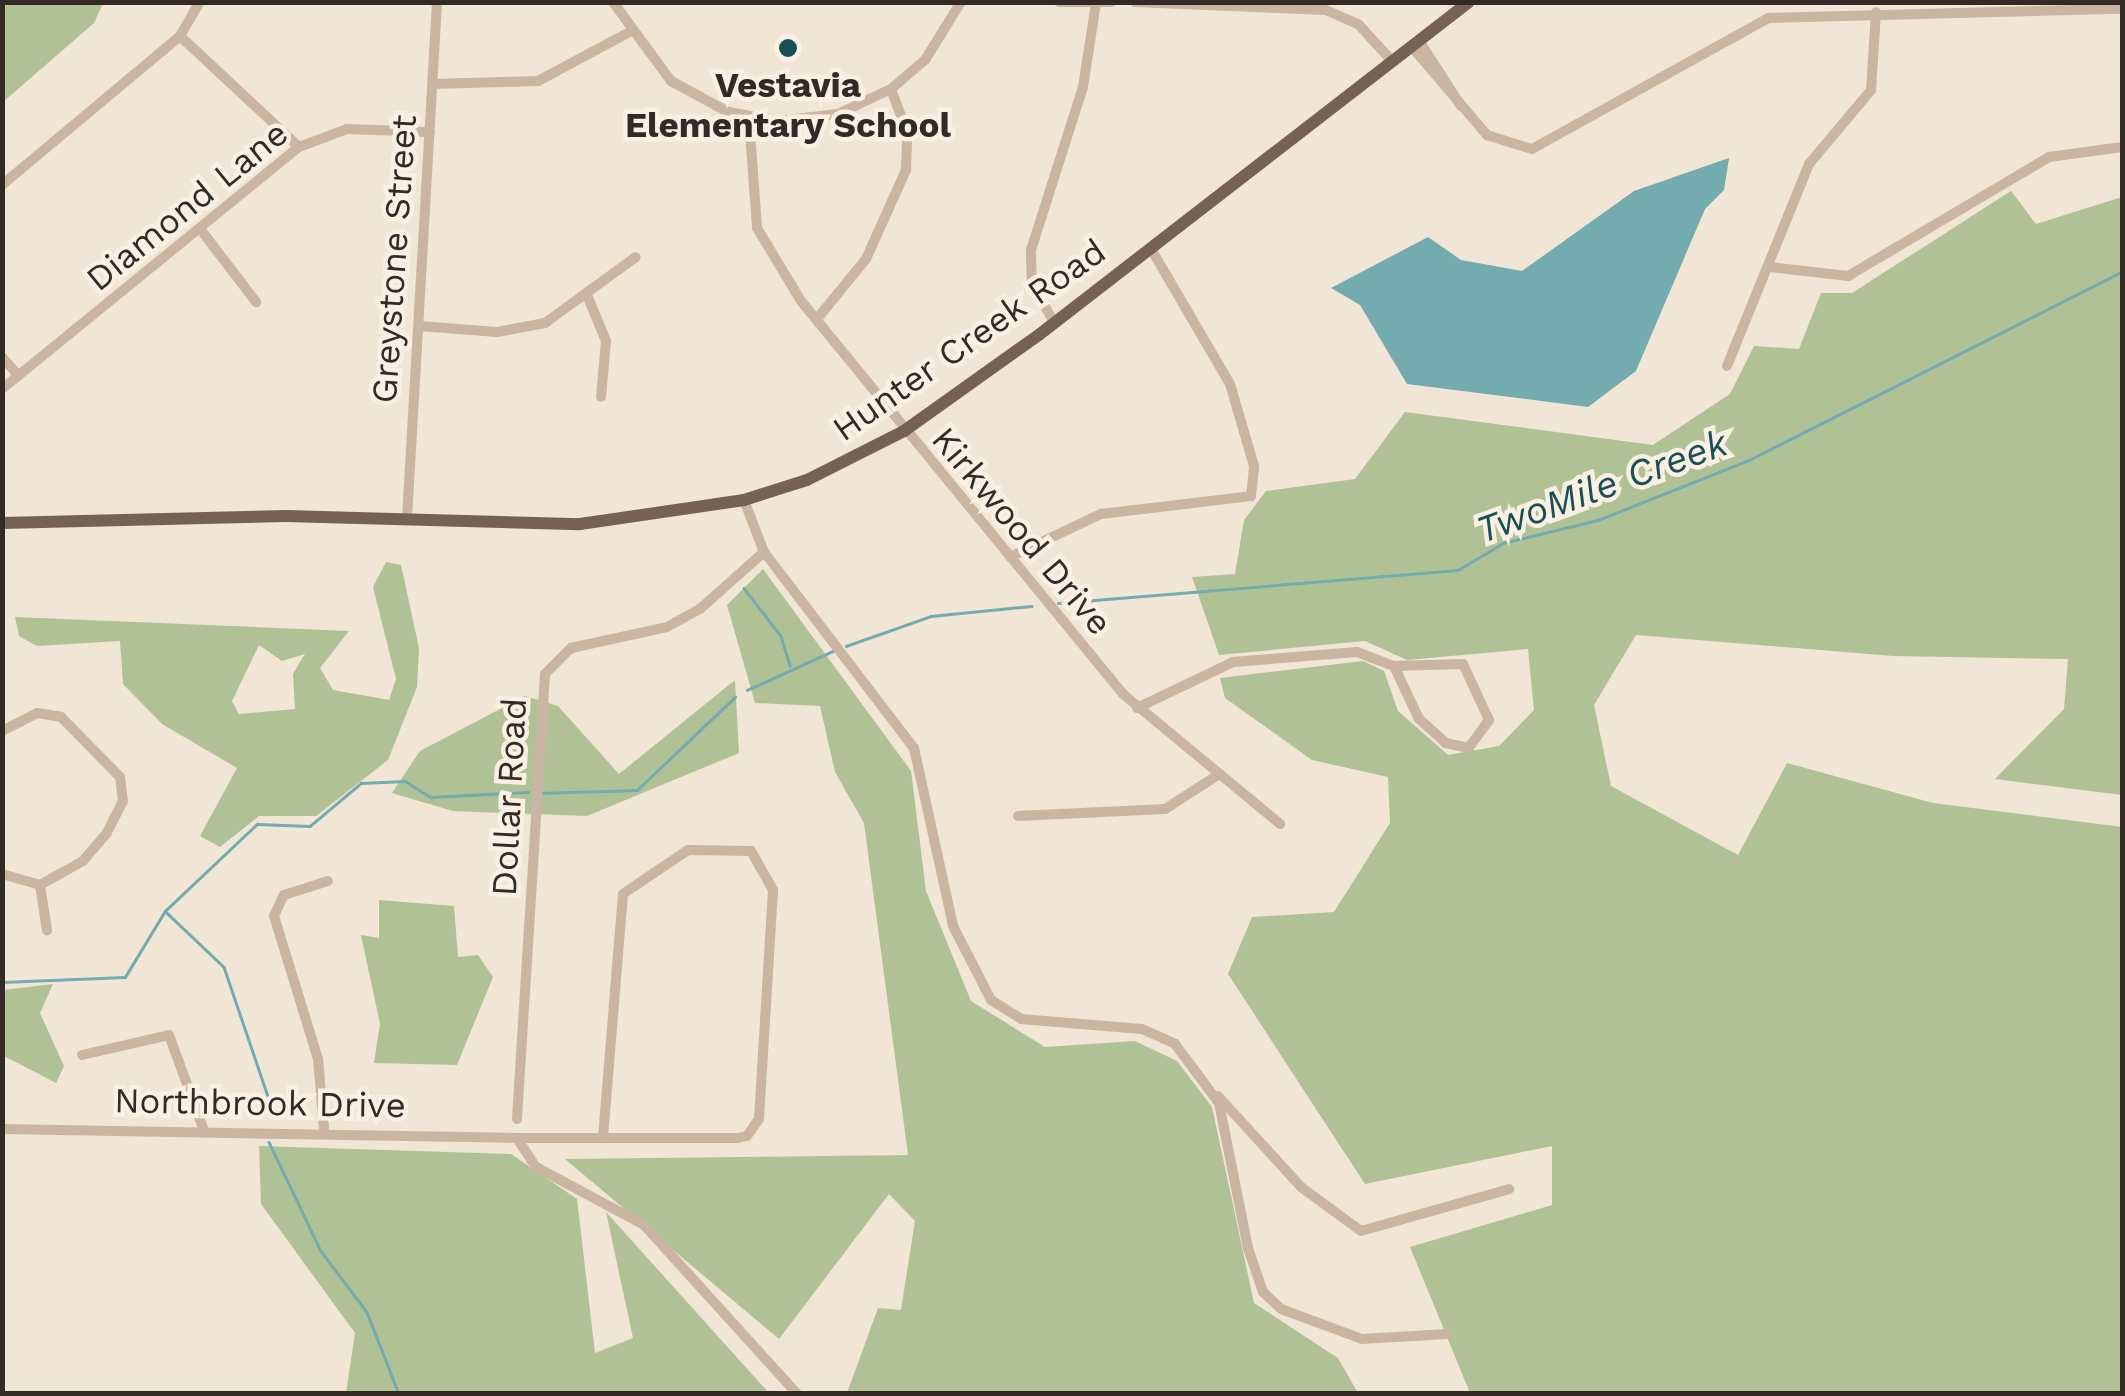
<!DOCTYPE html>
<html>
<head>
<meta charset="utf-8">
<style>
  body { margin:0 }
  #map { position:relative; width:2125px; height:1396px; overflow:hidden; background:#f1e5d6; font-family:"Work Sans",sans-serif }
  div>[style] { position:absolute }
  [style*='--x'] { left:calc(var(--x)*1px); top:calc(var(--y)*1px); width:calc(var(--w)*1px); rotate:calc(var(--a)*1deg) }
  .green>* { inset:0; background:#b1c196 }
  .water>* { inset:0; background:#74abaf }
  .stream>* { height:2.5px; margin:-1.25px; padding:0 1.25px; transform-origin:1.25px; border-radius:1.25px; background:#74abaf }
  .minor>* { height:10px; margin:-5px; padding:0 5px; transform-origin:5px; border-radius:5px; background:#c9b5a2 }
  .major>* { height:12px; margin:-6px; padding:0 6px; transform-origin:6px; border-radius:6px; background:#766155 }
  .dots>* { width:28px; height:28px; translate:-50% -50%; box-sizing:border-box; border:5px solid #f9efe2; border-radius:50% }
  span { translate:-50% -50%; white-space:nowrap; text-align:center; line-height:1.15; -webkit-text-stroke:9px #f9efe2; paint-order:stroke }
  .poi-label { font-size:35px; color:#342a25; font-weight:700 }
  .street-label { font-size:35px; color:#342a25 }
  .water-label { font-size:38px; color:#195056; font-style:italic }
  .frame { position:absolute; inset:0; border:5px solid #342a25; pointer-events:none }
</style>
</head>
<body>
<div id="map">
  <div class="green">
    <i style="clip-path:polygon(3px 2px,103px 2px,103px 3px,94px 23px,3px 102px)"></i>
    <i style="clip-path:polygon(2011px 191px,2036px 224px,2122px 197px,2122px 795px,1995px 779px,2064px 709px,2068px 659px,1893px 656px,1636px 635px,1594px 705px,1611px 786px,1738px 855px,1787px 763px,1933px 803px,2122px 827px,2122px 1393px,1470px 1393px,1410px 1247px,1552px 1205px,1552px 1146px,1365px 1184px,1228px 974px,1252px 917px,1334px 912px,1390px 823px,1388px 777px,1312px 760px,1225px 698px,1220px 678px,1363px 661px,1384px 671px,1398px 711px,1448px 755px,1499px 746px,1534px 710px,1528px 649px,1407px 660px,1365px 641px,1219px 655px,1192px 577px,1235px 574px,1244px 520px,1266px 491px,1355px 479px,1405px 412px,1653px 445px,1730px 394px,1754px 346px,1799px 349px,1821px 293px,1852px 293px)"></i>
    <i style="clip-path:polygon(evenodd,386px 562px,401px 565px,419px 648px,417px 687px,388px 760px,316px 816px,259px 816px,220px 847px,200px 836px,237px 768px,162px 724px,123px 684px,120px 641px,37px 646px,19px 636px,15px 617px,349px 631px,320px 668px,333px 690px,389px 700px,396px 679px,373px 587px,386px 562px,259px 645px,282px 661px,305px 654px,293px 674px,295px 709px,239px 714px,232px 701px,259px 645px)"></i>
    <i style="clip-path:polygon(763px 569px,911px 771px,926px 891px,971px 1001px,1045px 1047px,1135px 1041px,1177px 1061px,1212px 1107px,1254px 1303px,1338px 1358px,1358px 1393px,847px 1393px,878px 1308px,901px 1310px,915px 1221px,889px 1194px,779px 1339px,565px 1159px,908px 1155px,864px 823px,835px 772px,820px 706px,755px 703px,727px 605px)"></i>
    <i style="clip-path:polygon(735px 680px,739px 753px,587px 816px,453px 811px,392px 793px,420px 751px,525px 696px,558px 706px,619px 774px)"></i>
    <i style="clip-path:polygon(379px 900px,454px 906px,458px 957px,478px 955px,493px 977px,457px 1065px,374px 1063px,380px 1024px,361px 935px,379px 938px)"></i>
    <i style="clip-path:polygon(53px 984px,40px 1013px,64px 1066px,56px 1083px,2px 1055px,3px 990px)"></i>
    <i style="clip-path:polygon(259px 1146px,511px 1154px,577px 1199px,595px 1353px,633px 1338px,606px 1212px,769px 1393px,346px 1393px,355px 1333px,261px 1204px)"></i>
  </div>
  <div class="water">
    <i style="clip-path:polygon(1729px 158px,1724px 190px,1705px 209px,1636px 371px,1588px 407px,1407px 384px,1360px 305px,1331px 288px,1428px 237px,1461px 260px,1522px 271px,1634px 191px)"></i>
  </div>
  <div class="stream">
    <i style="--x:744;--y:588;--w:61;--a:52.4"></i>
    <i style="--x:781;--y:636;--w:31;--a:73"></i>
    <i style="--x:1058;--y:603;--w:401;--a:-4.7"></i>
    <i style="--x:1458;--y:570;--w:52;--a:-31"></i>
    <i style="--x:1503;--y:543;--w:98;--a:-13.6"></i>
    <i style="--x:1598;--y:520;--w:165;--a:-21.7"></i>
    <i style="--x:1751;--y:459;--w:415;--a:-26.8"></i>
    <i style="--x:846;--y:646;--w:90;--a:-19.4"></i>
    <i style="--x:931;--y:616;--w:101;--a:-5.7"></i>
    <i style="--x:747;--y:690;--w:94;--a:-24.4"></i>
    <i style="--x:539;--y:793;--w:98;--a:-1.8"></i>
    <i style="--x:637;--y:790;--w:135;--a:-43.5"></i>
    <i style="--x:165;--y:911;--w:127;--a:-43.4"></i>
    <i style="--x:257;--y:824;--w:53;--a:2.2"></i>
    <i style="--x:310;--y:826;--w:67;--a:-40.1"></i>
    <i style="--x:361;--y:783;--w:44;--a:-2.6"></i>
    <i style="--x:405;--y:781;--w:31;--a:32"></i>
    <i style="--x:431;--y:797;--w:97;--a:-3"></i>
    <i style="--x:2;--y:982;--w:123;--a:-2.3"></i>
    <i style="--x:125;--y:977;--w:77;--a:-58.8"></i>
    <i style="--x:165;--y:911;--w:81;--a:43.5"></i>
    <i style="--x:224;--y:967;--w:143;--a:71.2"></i>
    <i style="--x:269;--y:1142;--w:121;--a:64.5"></i>
    <i style="--x:321;--y:1251;--w:76;--a:53"></i>
    <i style="--x:367;--y:1312;--w:88;--a:68.7"></i>
  </div>
  <div class="minor">
    <i style="--x:613;--y:2;--w:98;--a:53.7"></i>
    <i style="--x:671;--y:81;--w:65;--a:28.5"></i>
    <i style="--x:728;--y:112;--w:52;--a:10"></i>
    <i style="--x:779;--y:121;--w:59;--a:-6.8"></i>
    <i style="--x:838;--y:114;--w:59;--a:-25.3"></i>
    <i style="--x:891;--y:89;--w:45;--a:-40.5"></i>
    <i style="--x:925;--y:60;--w:68;--a:-58.2"></i>
    <i style="--x:1059;--y:2;--w:52;--a:0"></i>
    <i style="--x:1135;--y:2;--w:191;--a:2.4"></i>
    <i style="--x:1326;--y:10;--w:36;--a:24"></i>
    <i style="--x:1359;--y:25;--w:49;--a:47.5"></i>
    <i style="--x:180;--y:36;--w:163;--a:43"></i>
    <i style="--x:1420;--y:42;--w:76;--a:57.4"></i>
    <i style="--x:1412;--y:47;--w:116;--a:49.6"></i>
    <i style="--x:1487;--y:135;--w:47;--a:17.3"></i>
    <i style="--x:1532;--y:149;--w:270;--a:-29"></i>
    <i style="--x:1768;--y:18;--w:354;--a:-1.5"></i>
    <i style="--x:432;--y:84;--w:106;--a:-1.6"></i>
    <i style="--x:538;--y:81;--w:102;--a:-28.1"></i>
    <i style="--x:749;--y:118;--w:110;--a:85.8"></i>
    <i style="--x:757;--y:228;--w:85;--a:58.9"></i>
    <i style="--x:801;--y:301;--w:508;--a:50.67"></i>
    <i style="--x:1123;--y:694;--w:204;--a:39.6"></i>
    <i style="--x:2;--y:185;--w:232;--a:-39.9"></i>
    <i style="--x:180;--y:36;--w:39;--a:-60"></i>
    <i style="--x:201;--y:230;--w:91;--a:52.6"></i>
    <i style="--x:1770;--y:267;--w:79;--a:6.6"></i>
    <i style="--x:1848;--y:276;--w:234;--a:-30.6"></i>
    <i style="--x:2049;--y:157;--w:74;--a:-7.8"></i>
    <i style="--x:587;--y:295;--w:50;--a:67.6"></i>
    <i style="--x:606;--y:341;--w:56;--a:95.1"></i>
    <i style="--x:817;--y:319;--w:77;--a:-50.8"></i>
    <i style="--x:866;--y:259;--w:98;--a:-65.8"></i>
    <i style="--x:906;--y:170;--w:38;--a:-88"></i>
    <i style="--x:907;--y:132;--w:46;--a:-110.4"></i>
    <i style="--x:1054;--y:322;--w:43;--a:-120.7"></i>
    <i style="--x:1032;--y:285;--w:35;--a:-92"></i>
    <i style="--x:1031;--y:250;--w:171;--a:-72.3"></i>
    <i style="--x:1083;--y:87;--w:85;--a:-81.2"></i>
    <i style="--x:419;--y:326;--w:78;--a:4.4"></i>
    <i style="--x:497;--y:332;--w:49;--a:-10.6"></i>
    <i style="--x:545;--y:323;--w:112;--a:-36"></i>
    <i style="--x:2;--y:357;--w:24;--a:48"></i>
    <i style="--x:1727;--y:366;--w:218;--a:-67.9"></i>
    <i style="--x:1809;--y:164;--w:97;--a:-50"></i>
    <i style="--x:1871;--y:90;--w:78;--a:-86.3"></i>
    <i style="--x:2;--y:389;--w:383;--a:-39.2"></i>
    <i style="--x:299;--y:147;--w:51;--a:-20.6"></i>
    <i style="--x:347;--y:129;--w:83;--a:2.1"></i>
    <i style="--x:744;--y:500;--w:56;--a:69"></i>
    <i style="--x:764;--y:552;--w:247;--a:52.6"></i>
    <i style="--x:914;--y:748;--w:182;--a:77.6"></i>
    <i style="--x:953;--y:926;--w:83;--a:62.8"></i>
    <i style="--x:991;--y:1000;--w:36;--a:32"></i>
    <i style="--x:1021;--y:1019;--w:121;--a:4.7"></i>
    <i style="--x:1142;--y:1029;--w:36;--a:24"></i>
    <i style="--x:1175;--y:1044;--w:74;--a:53.3"></i>
    <i style="--x:1219;--y:1103;--w:148;--a:78.7"></i>
    <i style="--x:1248;--y:1248;--w:46;--a:71.2"></i>
    <i style="--x:1263;--y:1292;--w:25;--a:43"></i>
    <i style="--x:1281;--y:1309;--w:86;--a:20.3"></i>
    <i style="--x:1362;--y:1339;--w:85;--a:-3.4"></i>
    <i style="--x:407;--y:518;--w:517;--a:-86.67"></i>
    <i style="--x:1010;--y:557;--w:101;--a:-25.3"></i>
    <i style="--x:1101;--y:514;--w:151;--a:-6.8"></i>
    <i style="--x:1251;--y:496;--w:30;--a:-84"></i>
    <i style="--x:1254;--y:466;--w:85;--a:-106.3"></i>
    <i style="--x:1230;--y:384;--w:156;--a:-120.3"></i>
    <i style="--x:1463;--y:664;--w:62;--a:65.1"></i>
    <i style="--x:1489;--y:720;--w:34;--a:126"></i>
    <i style="--x:1469;--y:748;--w:24;--a:-168"></i>
    <i style="--x:1446;--y:743;--w:36;--a:-138"></i>
    <i style="--x:1419;--y:719;--w:59;--a:-115.3"></i>
    <i style="--x:1394;--y:666;--w:69;--a:-1.7"></i>
    <i style="--x:1137;--y:708;--w:106;--a:-25.6"></i>
    <i style="--x:1233;--y:662;--w:124;--a:-4.6"></i>
    <i style="--x:1357;--y:652;--w:40;--a:21"></i>
    <i style="--x:2;--y:731;--w:39;--a:-27"></i>
    <i style="--x:37;--y:713;--w:24;--a:9"></i>
    <i style="--x:61;--y:717;--w:84;--a:45.5"></i>
    <i style="--x:120;--y:777;--w:24;--a:83"></i>
    <i style="--x:123;--y:801;--w:36;--a:117"></i>
    <i style="--x:107;--y:833;--w:37;--a:131"></i>
    <i style="--x:83;--y:861;--w:49;--a:150.8"></i>
    <i style="--x:1018;--y:816;--w:147;--a:-2.7"></i>
    <i style="--x:1165;--y:809;--w:63;--a:-32.7"></i>
    <i style="--x:2;--y:874;--w:40;--a:16"></i>
    <i style="--x:40;--y:885;--w:46;--a:81.2"></i>
    <i style="--x:82;--y:1055;--w:89;--a:-12.9"></i>
    <i style="--x:169;--y:1035;--w:99;--a:69.9"></i>
    <i style="--x:1218;--y:1096;--w:123;--a:47.6"></i>
    <i style="--x:1301;--y:1187;--w:74;--a:36.3"></i>
    <i style="--x:1361;--y:1231;--w:154;--a:-15.8"></i>
    <i style="--x:517;--y:1119;--w:446;--a:-86.4"></i>
    <i style="--x:545;--y:674;--w:37;--a:-45"></i>
    <i style="--x:571;--y:648;--w:98;--a:-12.3"></i>
    <i style="--x:667;--y:627;--w:38;--a:-29"></i>
    <i style="--x:700;--y:609;--w:86;--a:-41.7"></i>
    <i style="--x:324;--y:1128;--w:69;--a:-95"></i>
    <i style="--x:318;--y:1059;--w:150;--a:-107.1"></i>
    <i style="--x:274;--y:916;--w:23;--a:-65"></i>
    <i style="--x:284;--y:895;--w:46;--a:-17.7"></i>
    <i style="--x:2;--y:1129;--w:515;--a:1"></i>
    <i style="--x:517;--y:1138;--w:221;--a:0"></i>
    <i style="--x:738;--y:1138;--w:9;--a:-13"></i>
    <i style="--x:747;--y:1136;--w:21;--a:-55"></i>
    <i style="--x:759;--y:1119;--w:229;--a:-86.5"></i>
    <i style="--x:773;--y:890;--w:45;--a:-119.4"></i>
    <i style="--x:751;--y:851;--w:63;--a:-179.1"></i>
    <i style="--x:688;--y:850;--w:78;--a:145.9"></i>
    <i style="--x:623;--y:894;--w:245;--a:94.7"></i>
    <i style="--x:517;--y:1138;--w:35;--a:57"></i>
    <i style="--x:536;--y:1167;--w:123;--a:28.2"></i>
    <i style="--x:644;--y:1225;--w:228;--a:47.8"></i>
  </div>
  <div class="major">
    <i style="--x:2;--y:523;--w:284;--a:-1.4"></i>
    <i style="--x:286;--y:516;--w:294;--a:1.6"></i>
    <i style="--x:580;--y:524;--w:166;--a:-8.3"></i>
    <i style="--x:744;--y:500;--w:66;--a:-17.6"></i>
    <i style="--x:807;--y:480;--w:109;--a:-26.8"></i>
    <i style="--x:904;--y:431;--w:167;--a:-35.5"></i>
    <i style="--x:1040;--y:334;--w:542;--a:-37.74"></i>
  </div>
  <div class="dots">
    <i style="left:788px;top:48px;background:#195056"></i>
  </div>
  <div class="poi-label">
    <span style="left:788px;top:105px">Vestavia<br>Elementary School</span>
  </div>
  <div class="street-label">
    <span style="left:187px;top:206px;rotate:-39deg">Diamond Lane</span>
    <span style="left:394px;top:259px;rotate:-86deg">Greystone Street</span>
    <span style="left:969px;top:340px;rotate:-35deg">Hunter Creek Road</span>
    <span style="left:1022px;top:531px;rotate:50deg">Kirkwood Drive</span>
    <span style="left:509px;top:797px;rotate:-87deg">Dollar Road</span>
    <span style="left:260px;top:1103px;rotate:1deg">Northbrook Drive</span>
  </div>
  <div class="water-label">
    <span style="left:1602px;top:487px;rotate:-20deg">TwoMile Creek</span>
  </div>
  <div class="frame"></div>
</div>
</body>
</html>
